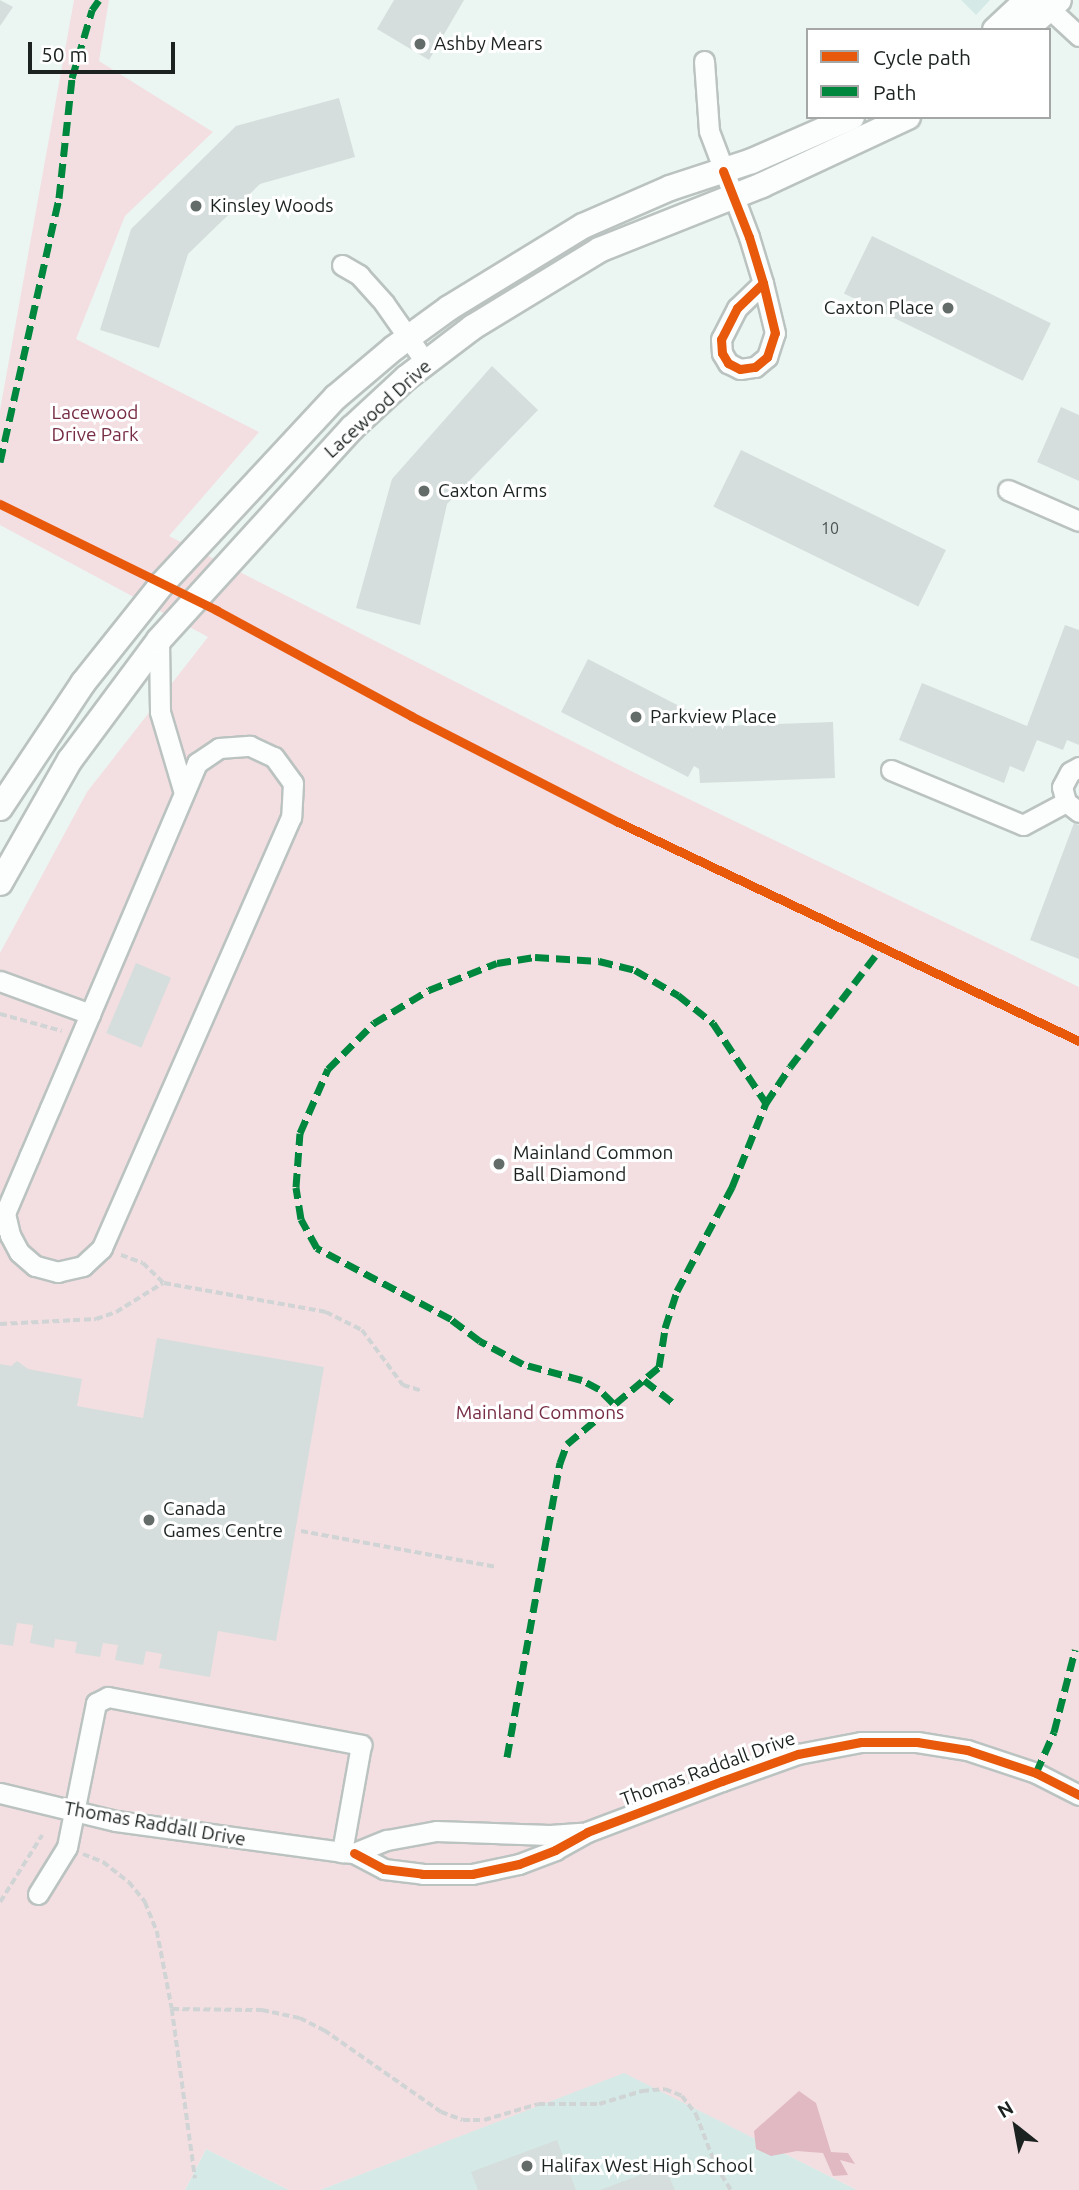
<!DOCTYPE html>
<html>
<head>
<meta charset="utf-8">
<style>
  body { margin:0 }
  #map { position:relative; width:1079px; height:2190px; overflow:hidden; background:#ebf6f3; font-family:Ubuntu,sans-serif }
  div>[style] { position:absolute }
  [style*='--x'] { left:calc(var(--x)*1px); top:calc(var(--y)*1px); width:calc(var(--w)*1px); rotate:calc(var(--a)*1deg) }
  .built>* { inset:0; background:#d5eae6 }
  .green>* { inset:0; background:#f3dfe2 }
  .water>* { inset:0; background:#e1b9c2 }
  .building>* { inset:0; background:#d5dedc; transform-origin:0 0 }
  .path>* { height:3.5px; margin-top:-1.75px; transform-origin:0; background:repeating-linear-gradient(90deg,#d0d4d4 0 7px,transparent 0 10.5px) }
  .roads { filter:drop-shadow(2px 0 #bbc3c1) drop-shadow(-2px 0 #bbc3c1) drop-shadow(0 2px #bbc3c1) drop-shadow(0 -2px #bbc3c1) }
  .minor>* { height:19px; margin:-9.5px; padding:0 9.5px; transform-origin:9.5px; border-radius:9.5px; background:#fcfefd }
  .major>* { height:24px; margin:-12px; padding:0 12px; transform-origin:12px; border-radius:12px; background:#fcfefd }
  .quiet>* { height:7px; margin-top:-3.5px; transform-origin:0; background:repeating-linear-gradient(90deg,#00873e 0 14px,transparent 0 21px) }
  .cycleway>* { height:9px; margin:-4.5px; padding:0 4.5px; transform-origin:4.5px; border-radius:4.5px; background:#e8590c }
  .dots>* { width:19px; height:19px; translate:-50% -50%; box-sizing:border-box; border:4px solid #fff; border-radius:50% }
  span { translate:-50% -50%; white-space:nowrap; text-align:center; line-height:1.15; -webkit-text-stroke:6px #fff; paint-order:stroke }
  .number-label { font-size:16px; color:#4a5250 }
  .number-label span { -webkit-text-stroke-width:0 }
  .poi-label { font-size:19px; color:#1b2220 }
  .left { translate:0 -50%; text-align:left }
  .right { translate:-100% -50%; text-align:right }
  .street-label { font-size:19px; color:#1b2220 }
  .park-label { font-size:19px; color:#772d43 }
  .legend { position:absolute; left:806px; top:28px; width:245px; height:91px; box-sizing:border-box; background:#fff; border:2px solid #a4a7a6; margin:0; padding:9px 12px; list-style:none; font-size:21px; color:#1b2220 }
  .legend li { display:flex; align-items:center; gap:14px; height:35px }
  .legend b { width:35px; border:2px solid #a4a7a6 }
  .north { position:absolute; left:981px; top:2092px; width:70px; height:70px; -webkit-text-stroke:5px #fff; paint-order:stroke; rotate:329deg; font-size:19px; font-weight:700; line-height:28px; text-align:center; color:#1b2220 }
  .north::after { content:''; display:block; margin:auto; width:24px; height:32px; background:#1b2220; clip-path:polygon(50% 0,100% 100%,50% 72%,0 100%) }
  .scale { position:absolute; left:28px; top:42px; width:147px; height:32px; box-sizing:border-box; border:4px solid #1b2220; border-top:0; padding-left:9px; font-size:21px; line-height:24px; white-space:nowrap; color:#1b2220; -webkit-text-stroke:5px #fff; paint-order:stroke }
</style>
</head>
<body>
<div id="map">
  <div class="built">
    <i style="clip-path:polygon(961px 0,990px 0,976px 15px)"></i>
    <i style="clip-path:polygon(624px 2072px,857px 2190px,320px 2190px)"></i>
    <i style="clip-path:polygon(206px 2149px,289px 2190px,185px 2190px)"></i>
  </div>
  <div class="green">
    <i style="clip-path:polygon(74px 0,109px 0,99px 61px,213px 132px,125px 216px,76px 339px,259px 432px,169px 536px,639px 775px,1079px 987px,1079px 2190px,857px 2190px,624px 2073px,320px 2190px,289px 2190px,206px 2149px,185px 2190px,0 2190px,0 953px,87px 792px,208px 637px,0 525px,0 410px)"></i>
  </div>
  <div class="water">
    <i style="clip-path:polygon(799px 2091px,816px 2103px,831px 2152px,848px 2153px,855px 2164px,840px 2160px,848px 2175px,833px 2176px,823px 2153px,797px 2151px,771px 2156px,756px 2149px,754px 2131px)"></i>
  </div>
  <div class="building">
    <i style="clip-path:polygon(0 0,13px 7px,0 26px)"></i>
    <i style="clip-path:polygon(394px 0,464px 0,429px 60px,377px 29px)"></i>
    <i style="clip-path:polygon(339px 98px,355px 157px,260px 184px,188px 254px,159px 348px,100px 330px,131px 229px,236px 126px)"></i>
    <i style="left:872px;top:236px;width:199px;height:64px;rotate:26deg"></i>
    <i style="clip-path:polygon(492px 366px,538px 410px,447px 504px,420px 625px,356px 608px,392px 479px)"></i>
    <i style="clip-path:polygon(1061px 407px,1079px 415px,1079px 481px,1037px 462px)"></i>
    <i style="left:741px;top:450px;width:228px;height:63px;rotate:26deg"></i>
    <i style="clip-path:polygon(1065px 625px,1079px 630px,1079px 745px,1067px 740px,1063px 750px,1037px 740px,1024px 772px,1010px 766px,1004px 783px,899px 740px,922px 683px,1027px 726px)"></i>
    <i style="clip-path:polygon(588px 659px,718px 726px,833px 722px,835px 778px,700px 783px,699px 769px,694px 766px,688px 777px,561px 712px)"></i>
    <i style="clip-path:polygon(1074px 823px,1079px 825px,1079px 959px,1030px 940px)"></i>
    <i style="left:136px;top:963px;width:38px;height:76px;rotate:23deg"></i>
    <i style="clip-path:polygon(157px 1338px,324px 1367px,276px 1641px,218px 1631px,210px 1677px,159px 1668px,162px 1654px,146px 1651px,143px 1665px,115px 1660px,118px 1645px,103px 1643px,100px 1657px,75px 1653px,77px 1642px,55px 1639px,54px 1648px,30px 1643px,33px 1625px,17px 1623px,13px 1646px,0 1644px,0 1364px,11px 1366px,17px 1361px,28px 1369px,82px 1379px,77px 1406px,143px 1418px)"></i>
    <i style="clip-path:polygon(557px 2140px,576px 2190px,478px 2190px,471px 2172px)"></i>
    <i style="clip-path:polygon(664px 2166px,675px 2190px,600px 2190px)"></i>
  </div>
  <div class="path">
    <i style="--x:0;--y:1014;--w:64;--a:15.3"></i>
    <i style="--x:121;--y:1255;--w:23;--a:20"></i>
    <i style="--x:143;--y:1263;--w:29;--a:44"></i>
    <i style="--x:164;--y:1283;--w:165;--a:10.1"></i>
    <i style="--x:326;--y:1312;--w:40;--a:26.6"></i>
    <i style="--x:362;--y:1330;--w:69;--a:53.3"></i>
    <i style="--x:403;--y:1385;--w:21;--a:17"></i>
    <i style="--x:0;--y:1324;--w:96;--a:-3"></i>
    <i style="--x:96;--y:1319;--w:21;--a:-19"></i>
    <i style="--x:116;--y:1312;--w:55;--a:-31.7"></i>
    <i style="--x:301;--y:1531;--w:199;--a:10.4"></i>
    <i style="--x:83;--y:1854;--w:22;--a:22"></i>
    <i style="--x:103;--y:1862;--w:33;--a:38"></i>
    <i style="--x:129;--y:1882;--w:26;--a:51"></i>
    <i style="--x:145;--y:1902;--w:31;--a:68"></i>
    <i style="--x:157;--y:1931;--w:79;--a:79.1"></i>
    <i style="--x:172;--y:2009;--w:171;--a:82.2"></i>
    <i style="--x:0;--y:1902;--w:79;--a:-57.9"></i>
    <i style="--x:172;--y:2009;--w:90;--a:0.6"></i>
    <i style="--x:262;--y:2010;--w:39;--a:12"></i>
    <i style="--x:300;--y:2018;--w:27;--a:27"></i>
    <i style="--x:324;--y:2030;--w:143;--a:35"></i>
    <i style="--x:441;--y:2112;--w:23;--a:20"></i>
    <i style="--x:463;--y:2120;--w:21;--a:0"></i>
    <i style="--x:484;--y:2120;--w:56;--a:-16.5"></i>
    <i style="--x:538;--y:2104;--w:61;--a:0"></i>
    <i style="--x:599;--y:2104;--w:45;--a:-16.8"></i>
    <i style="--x:642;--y:2091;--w:23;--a:-5"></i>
    <i style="--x:665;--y:2089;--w:18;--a:22"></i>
    <i style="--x:682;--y:2096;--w:23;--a:52"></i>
    <i style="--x:696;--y:2114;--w:56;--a:69"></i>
    <i style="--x:716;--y:2166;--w:28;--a:58"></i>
  </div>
  <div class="roads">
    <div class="minor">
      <i style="--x:1040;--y:0;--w:53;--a:42.7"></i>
      <i style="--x:704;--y:61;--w:70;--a:85.9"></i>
      <i style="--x:709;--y:131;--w:113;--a:69.3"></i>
      <i style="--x:749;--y:237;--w:48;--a:73.1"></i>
      <i style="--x:763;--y:283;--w:36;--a:136"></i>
      <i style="--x:737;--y:308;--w:35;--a:117"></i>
      <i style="--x:721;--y:339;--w:14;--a:86"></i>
      <i style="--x:722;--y:353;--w:12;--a:59"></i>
      <i style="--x:728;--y:363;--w:13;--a:27"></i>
      <i style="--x:740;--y:369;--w:15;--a:-8"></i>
      <i style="--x:755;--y:367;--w:16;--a:-40"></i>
      <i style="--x:767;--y:357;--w:25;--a:-72"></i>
      <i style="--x:775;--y:333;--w:51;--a:-103.5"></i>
      <i style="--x:342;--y:265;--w:20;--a:30"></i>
      <i style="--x:359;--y:275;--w:38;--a:48"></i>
      <i style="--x:384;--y:303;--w:73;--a:55"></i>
      <i style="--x:1008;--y:490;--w:77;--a:23.6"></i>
      <i style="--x:159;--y:640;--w:72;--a:89.2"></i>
      <i style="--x:160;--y:712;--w:84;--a:73.5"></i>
      <i style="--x:1079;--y:767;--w:10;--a:151"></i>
      <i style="--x:1070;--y:772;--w:17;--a:118"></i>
      <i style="--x:1062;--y:787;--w:16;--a:75"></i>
      <i style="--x:1066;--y:802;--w:16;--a:38"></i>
      <i style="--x:891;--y:770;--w:143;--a:22.6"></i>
      <i style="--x:1023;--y:825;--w:49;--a:-28.1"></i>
      <i style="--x:0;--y:981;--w:96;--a:20.1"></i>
      <i style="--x:0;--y:1225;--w:74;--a:-66.9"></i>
      <i style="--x:29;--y:1157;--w:53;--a:-66.8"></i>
      <i style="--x:50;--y:1108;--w:102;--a:-66.9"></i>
      <i style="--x:90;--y:1014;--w:273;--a:-66.9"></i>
      <i style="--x:197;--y:763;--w:27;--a:-34"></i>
      <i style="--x:219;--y:748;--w:31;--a:-4"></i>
      <i style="--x:250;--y:746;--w:26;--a:25"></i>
      <i style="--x:274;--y:757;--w:32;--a:54"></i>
      <i style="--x:293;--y:783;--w:34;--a:93"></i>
      <i style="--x:291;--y:817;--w:471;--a:113.7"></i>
      <i style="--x:102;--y:1248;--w:26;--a:137"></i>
      <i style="--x:83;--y:1266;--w:26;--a:167"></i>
      <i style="--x:58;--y:1272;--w:24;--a:-165"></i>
      <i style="--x:35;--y:1266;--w:21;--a:-139"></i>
      <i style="--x:19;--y:1252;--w:19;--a:-118"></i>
      <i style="--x:10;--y:1235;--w:23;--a:-103"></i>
      <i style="--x:0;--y:1793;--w:119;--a:13.6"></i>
      <i style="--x:116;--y:1821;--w:228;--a:7.8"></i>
      <i style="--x:342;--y:1852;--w:12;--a:5"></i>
      <i style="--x:354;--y:1853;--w:35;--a:-22"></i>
      <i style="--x:387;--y:1840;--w:50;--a:-10.4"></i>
      <i style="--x:436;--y:1831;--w:114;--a:2"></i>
      <i style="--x:550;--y:1835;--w:32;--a:-4"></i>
      <i style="--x:354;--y:1853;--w:34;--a:28"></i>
      <i style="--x:384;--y:1869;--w:38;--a:7"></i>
      <i style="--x:422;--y:1874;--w:50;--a:0"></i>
      <i style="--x:472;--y:1874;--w:48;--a:-12"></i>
      <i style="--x:519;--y:1864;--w:39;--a:-21"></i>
      <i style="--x:555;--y:1850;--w:37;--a:-29"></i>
      <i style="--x:587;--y:1832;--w:144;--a:-20.7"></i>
      <i style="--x:722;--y:1781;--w:81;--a:-19.6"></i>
      <i style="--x:798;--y:1754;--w:64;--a:-10.8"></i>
      <i style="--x:861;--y:1742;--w:56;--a:0"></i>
      <i style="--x:917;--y:1742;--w:51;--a:9.1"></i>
      <i style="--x:967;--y:1750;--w:73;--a:18.4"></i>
      <i style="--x:1036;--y:1773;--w:48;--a:27.1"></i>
      <i style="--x:38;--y:1894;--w:55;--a:-58.3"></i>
      <i style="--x:67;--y:1847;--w:147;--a:-78.6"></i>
      <i style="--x:96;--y:1703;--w:13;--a:-27"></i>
      <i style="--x:108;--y:1697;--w:258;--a:10.7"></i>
      <i style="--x:361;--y:1745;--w:109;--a:100.1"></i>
    </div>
    <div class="major">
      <i style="--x:995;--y:30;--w:44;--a:-43.2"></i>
      <i style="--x:1025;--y:30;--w:45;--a:-41.4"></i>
      <i style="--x:0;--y:808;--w:150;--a:-56.4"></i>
      <i style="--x:83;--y:683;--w:127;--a:-51.4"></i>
      <i style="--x:162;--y:584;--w:255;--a:-47.1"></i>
      <i style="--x:336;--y:397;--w:76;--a:-40.2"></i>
      <i style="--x:394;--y:348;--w:68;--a:-36"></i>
      <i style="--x:449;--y:308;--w:157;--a:-31.5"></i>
      <i style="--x:583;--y:226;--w:95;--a:-23.6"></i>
      <i style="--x:670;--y:188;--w:86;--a:-18.2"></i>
      <i style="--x:752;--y:161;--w:109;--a:-23.7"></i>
      <i style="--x:0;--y:883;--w:142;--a:-60.4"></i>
      <i style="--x:70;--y:760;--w:149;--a:-53.4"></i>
      <i style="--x:159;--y:640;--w:287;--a:-47.7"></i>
      <i style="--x:352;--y:428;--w:74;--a:-42.8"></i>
      <i style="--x:406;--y:378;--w:84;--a:-37.3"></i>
      <i style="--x:473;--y:327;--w:148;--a:-31.4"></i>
      <i style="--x:599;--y:250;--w:175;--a:-21.7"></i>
      <i style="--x:762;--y:185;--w:161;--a:-25"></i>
    </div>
  </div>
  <div class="quiet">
    <i style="--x:0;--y:462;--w:271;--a:-77.4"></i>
    <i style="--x:59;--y:198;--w:121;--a:-83.8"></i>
    <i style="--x:72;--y:78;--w:71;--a:-73.6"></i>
    <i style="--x:92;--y:10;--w:12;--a:-55"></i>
    <i style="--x:644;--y:1380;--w:41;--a:38"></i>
    <i style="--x:613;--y:1403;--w:20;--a:-135"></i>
    <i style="--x:599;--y:1389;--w:19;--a:-152"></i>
    <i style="--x:582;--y:1380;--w:61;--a:-164.8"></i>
    <i style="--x:523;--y:1364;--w:49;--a:-151.9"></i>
    <i style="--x:480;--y:1341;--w:36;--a:-143"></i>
    <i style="--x:451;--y:1319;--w:152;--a:-152.1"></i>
    <i style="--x:317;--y:1248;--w:33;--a:-119"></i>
    <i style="--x:301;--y:1219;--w:32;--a:-99"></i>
    <i style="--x:296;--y:1187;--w:54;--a:-85.8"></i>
    <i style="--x:300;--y:1133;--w:70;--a:-66.4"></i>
    <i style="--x:328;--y:1069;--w:65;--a:-45"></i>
    <i style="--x:374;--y:1023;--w:64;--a:-31"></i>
    <i style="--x:429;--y:990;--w:73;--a:-21.7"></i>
    <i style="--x:497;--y:963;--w:38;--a:-9"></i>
    <i style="--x:535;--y:957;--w:64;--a:3.6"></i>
    <i style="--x:599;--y:961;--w:37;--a:14"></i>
    <i style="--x:635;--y:970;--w:50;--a:30.2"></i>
    <i style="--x:678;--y:995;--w:45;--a:38.7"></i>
    <i style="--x:713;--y:1023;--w:96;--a:56.5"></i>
    <i style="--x:507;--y:1757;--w:299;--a:-79.8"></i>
    <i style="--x:560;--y:1463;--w:20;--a:-70"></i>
    <i style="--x:567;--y:1444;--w:120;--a:-39.9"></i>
    <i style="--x:659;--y:1367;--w:39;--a:-81"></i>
    <i style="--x:665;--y:1328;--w:39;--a:-72"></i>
    <i style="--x:677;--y:1291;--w:118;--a:-62.1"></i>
    <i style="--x:732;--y:1187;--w:91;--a:-68"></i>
    <i style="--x:766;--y:1103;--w:43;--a:-56.3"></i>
    <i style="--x:790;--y:1067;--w:151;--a:-52.5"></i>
    <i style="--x:1036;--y:1773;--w:45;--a:-66.3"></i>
    <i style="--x:1054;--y:1732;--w:85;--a:-75.6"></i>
  </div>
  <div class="cycleway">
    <i style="--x:723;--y:171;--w:71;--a:68.5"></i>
    <i style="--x:749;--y:237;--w:48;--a:73.1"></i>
    <i style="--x:763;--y:283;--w:36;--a:136"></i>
    <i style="--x:737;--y:308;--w:35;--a:117"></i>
    <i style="--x:721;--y:339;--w:14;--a:86"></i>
    <i style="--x:722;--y:353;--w:12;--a:59"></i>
    <i style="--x:728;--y:363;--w:13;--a:27"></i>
    <i style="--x:740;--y:369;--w:15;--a:-8"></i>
    <i style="--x:755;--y:367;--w:16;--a:-40"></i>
    <i style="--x:767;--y:357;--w:25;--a:-72"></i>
    <i style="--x:775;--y:333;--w:51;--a:-103.5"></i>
    <i style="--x:0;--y:504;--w:241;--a:26.1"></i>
    <i style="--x:216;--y:610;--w:222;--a:28.5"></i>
    <i style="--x:411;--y:716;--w:233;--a:27.1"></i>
    <i style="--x:618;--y:822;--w:510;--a:25.41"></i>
    <i style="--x:354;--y:1853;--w:34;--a:28"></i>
    <i style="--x:384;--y:1869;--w:38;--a:7"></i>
    <i style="--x:422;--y:1874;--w:50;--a:0"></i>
    <i style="--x:472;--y:1874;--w:48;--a:-12"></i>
    <i style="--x:519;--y:1864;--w:39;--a:-21"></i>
    <i style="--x:555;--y:1850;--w:37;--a:-29"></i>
    <i style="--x:587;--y:1832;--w:144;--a:-20.7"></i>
    <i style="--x:722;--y:1781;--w:81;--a:-19.6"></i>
    <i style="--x:798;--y:1754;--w:64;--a:-10.8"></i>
    <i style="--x:861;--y:1742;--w:56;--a:0"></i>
    <i style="--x:917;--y:1742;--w:51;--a:9.1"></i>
    <i style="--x:967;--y:1750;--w:73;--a:18.4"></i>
    <i style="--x:1036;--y:1773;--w:48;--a:27.1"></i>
  </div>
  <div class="dots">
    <i style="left:420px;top:44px;background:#646c6a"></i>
    <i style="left:196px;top:206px;background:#646c6a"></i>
    <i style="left:948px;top:308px;background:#646c6a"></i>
    <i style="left:424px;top:491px;background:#646c6a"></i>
    <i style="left:636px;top:717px;background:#646c6a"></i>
    <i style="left:499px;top:1164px;background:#646c6a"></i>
    <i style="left:149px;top:1520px;background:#646c6a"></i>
    <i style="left:527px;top:2166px;background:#646c6a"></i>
  </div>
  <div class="number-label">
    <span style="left:830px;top:528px">10</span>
  </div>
  <div class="poi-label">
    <span class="left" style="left:434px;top:44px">Ashby Mears</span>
    <span class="left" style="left:210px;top:206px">Kinsley Woods</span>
    <span class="right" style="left:934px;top:308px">Caxton Place</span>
    <span class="left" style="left:438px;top:491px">Caxton Arms</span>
    <span class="left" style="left:650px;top:717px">Parkview Place</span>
    <span class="left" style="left:513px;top:1164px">Mainland Common<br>Ball Diamond</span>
    <span class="left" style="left:163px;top:1520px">Canada<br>Games Centre</span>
    <span class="left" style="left:541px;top:2166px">Halifax West High School</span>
  </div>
  <div class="street-label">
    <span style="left:378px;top:409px;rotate:-42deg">Lacewood Drive</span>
    <span style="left:708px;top:1769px;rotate:-20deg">Thomas Raddall Drive</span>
    <span style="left:155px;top:1824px;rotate:10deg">Thomas Raddall Drive</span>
  </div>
  <div class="park-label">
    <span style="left:95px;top:424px">Lacewood<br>Drive Park</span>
    <span style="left:540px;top:1413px">Mainland Commons</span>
  </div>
  <ul class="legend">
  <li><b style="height:9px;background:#e8590c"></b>Cycle path</li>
  <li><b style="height:9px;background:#00873e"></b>Path</li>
  </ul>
  <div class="north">N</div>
  <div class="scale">50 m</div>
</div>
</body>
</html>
